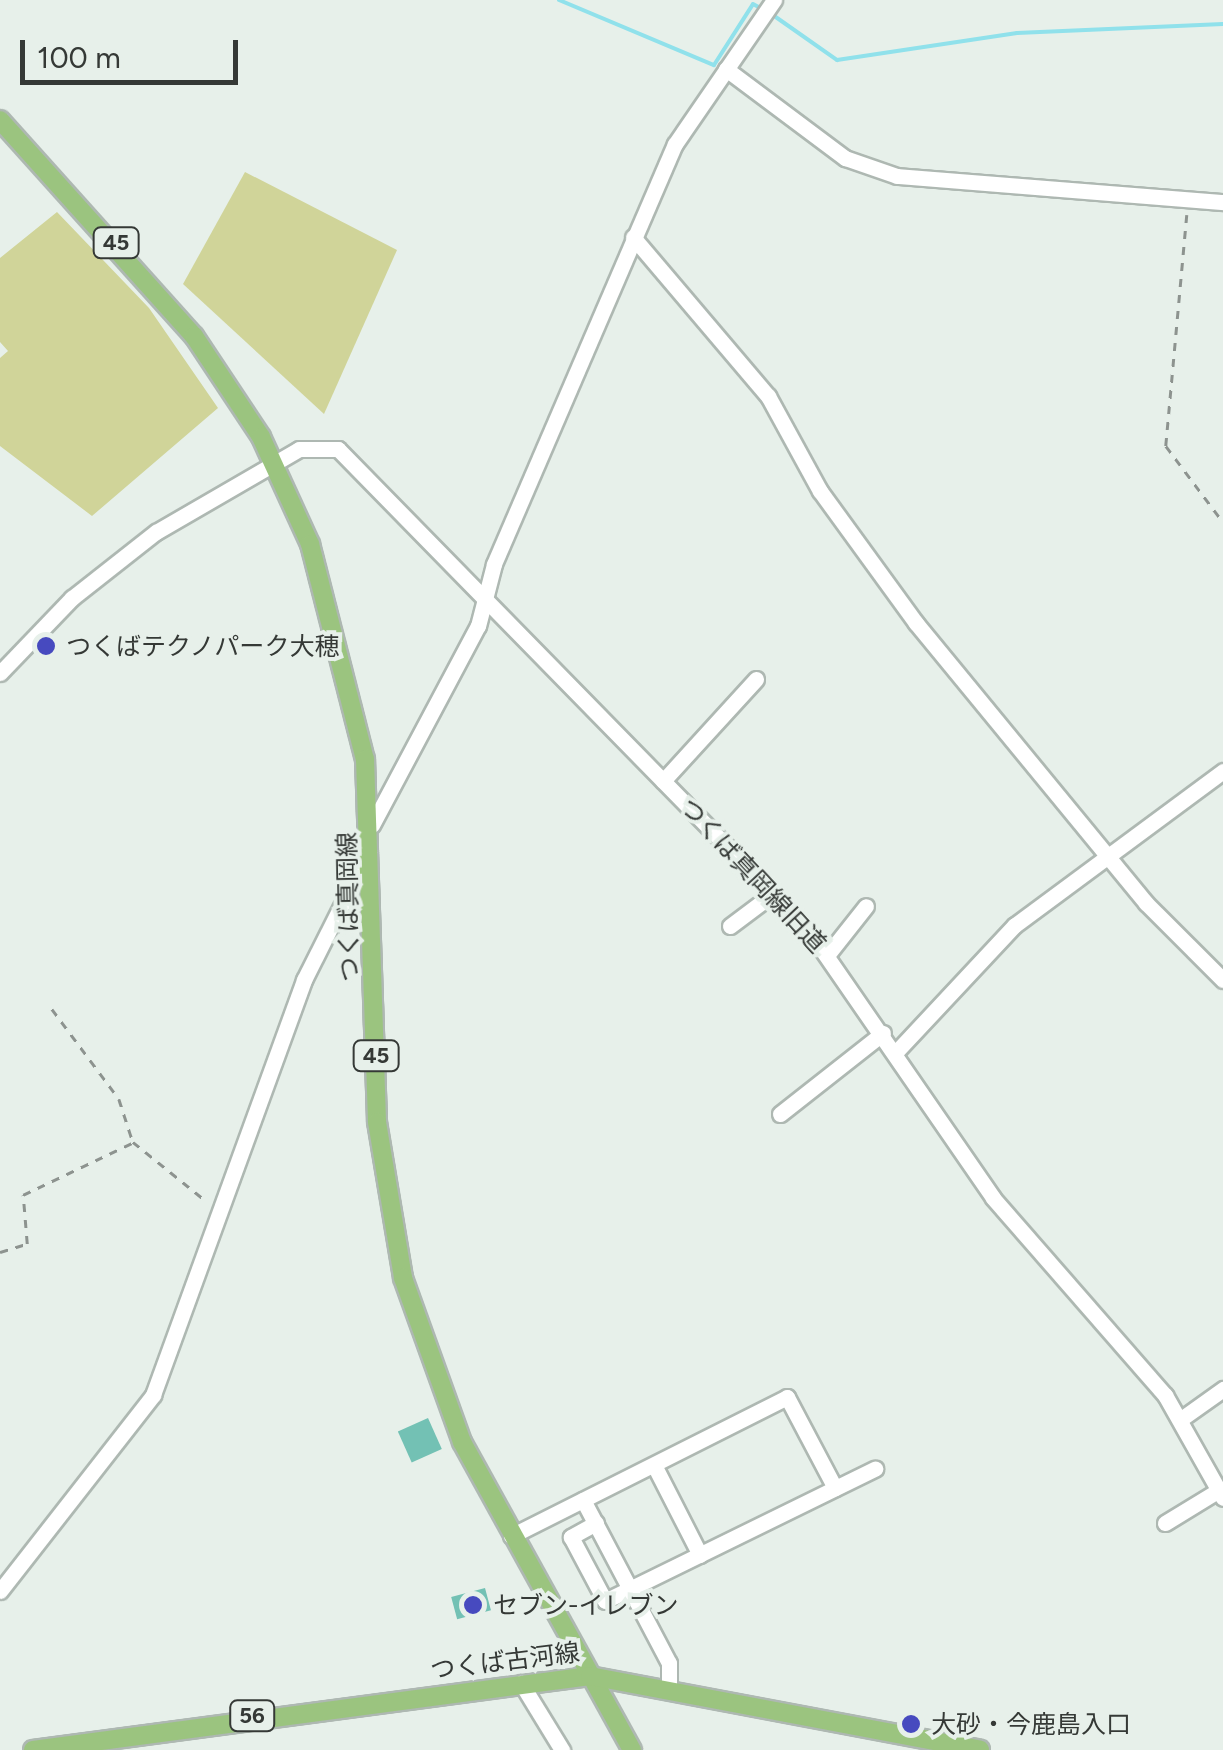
<!DOCTYPE html>
<html>
<head>
<meta charset="utf-8">
<style>
  body { margin:0 }
  #map { position:relative; width:1223px; height:1750px; overflow:hidden; background:#e7f0ea; font-family:Figtree,"Noto Sans JP",sans-serif }
  div>[style] { position:absolute }
  [style*='--x'] { left:calc(var(--x)*1px); top:calc(var(--y)*1px); width:calc(var(--w)*1px); rotate:calc(var(--a)*1deg) }
  .green>* { inset:0; background:#d0d499 }
  .stream>* { height:4px; margin:-2px; padding:0 2px; transform-origin:2px; border-radius:2px; background:#90e1eb }
  .building>* { inset:0; background:#73c1b4; transform-origin:0 0 }
  .path>* { height:2.5px; margin-top:-1.25px; transform-origin:0; background:repeating-linear-gradient(90deg,#8d938f 0 8px,transparent 0 16px) }
  .roads { filter:drop-shadow(2px 0 #aeb8b2) drop-shadow(-2px 0 #aeb8b2) drop-shadow(0 2px #aeb8b2) drop-shadow(0 -2px #aeb8b2) }
  .minor>* { height:15px; margin:-7.5px; padding:0 7.5px; transform-origin:7.5px; border-radius:7.5px; background:#fff }
  .major>* { height:18px; margin:-9px; padding:0 9px; transform-origin:9px; border-radius:9px; background:#9bc47f }
  .dots>* { width:28px; height:28px; translate:-50% -50%; box-sizing:border-box; border:5px solid #e7f0ea; border-radius:50% }
  span { translate:-50% -50%; white-space:nowrap; text-align:center; line-height:1.15; -webkit-text-stroke:8px #e7f0ea; paint-order:stroke }
  .shield-label span { padding:2px 8px; background:#e7f0ea; border:2px solid; border-radius:8px; -webkit-text-stroke-width:0 }
  .shield-label { font-size:22px; color:#353936; font-weight:700 }
  .poi-label { font-size:25px; color:#353936 }
  .left { translate:0 -50%; text-align:left }
  .street-label { font-size:25px; color:#353936 }
  .scale { position:absolute; left:20px; top:40px; width:218px; height:45px; box-sizing:border-box; border:5px solid #353936; border-top:0; padding-left:12px; font-size:30px; line-height:35px; white-space:nowrap; color:#353936; -webkit-text-stroke:8px #e7f0ea; paint-order:stroke }
</style>
</head>
<body>
<div id="map">
  <div class="green">
    <i style="clip-path:polygon(245px 172px,397px 250px,324px 414px,183px 284px)"></i>
    <i style="clip-path:polygon(57px 212px,149px 308px,218px 408px,92px 516px,0 446px,0 358px,8px 351px,0 342px,0 258px)"></i>
  </div>
  <div class="stream">
    <i style="--x:559;--y:0;--w:168;--a:22.8"></i>
    <i style="--x:714;--y:65;--w:72;--a:-57.4"></i>
    <i style="--x:753;--y:4;--w:10;--a:29"></i>
    <i style="--x:770;--y:13;--w:82;--a:35"></i>
    <i style="--x:837;--y:60;--w:182;--a:-8.5"></i>
    <i style="--x:1017;--y:33;--w:206;--a:-2.5"></i>
  </div>
  <div class="building">
    <i style="left:428px;top:1418px;width:34px;height:33px;rotate:66deg"></i>
    <i style="left:485px;top:1588px;width:23px;height:35px;rotate:75deg"></i>
  </div>
  <div class="path">
    <i style="--x:1187;--y:215;--w:232;--a:95.2"></i>
    <i style="--x:1166;--y:446;--w:95;--a:53.1"></i>
    <i style="--x:52;--y:1009;--w:112;--a:53.3"></i>
    <i style="--x:119;--y:1099;--w:45;--a:72"></i>
    <i style="--x:133;--y:1142;--w:94;--a:38.9"></i>
    <i style="--x:0;--y:1252;--w:28;--a:-17"></i>
    <i style="--x:27;--y:1244;--w:49;--a:-94.7"></i>
    <i style="--x:23;--y:1195;--w:121;--a:-25.5"></i>
  </div>
  <div class="roads">
    <div class="minor">
      <i style="--x:726;--y:69;--w:149;--a:36.8"></i>
      <i style="--x:845;--y:158;--w:55;--a:19.1"></i>
      <i style="--x:897;--y:176;--w:327;--a:4.6"></i>
      <i style="--x:633;--y:237;--w:209;--a:49.7"></i>
      <i style="--x:768;--y:396;--w:108;--a:61.3"></i>
      <i style="--x:820;--y:491;--w:163;--a:54"></i>
      <i style="--x:916;--y:623;--w:362;--a:50.6"></i>
      <i style="--x:1146;--y:903;--w:109;--a:45"></i>
      <i style="--x:0;--y:673;--w:104;--a:-46.2"></i>
      <i style="--x:72;--y:598;--w:107;--a:-38.2"></i>
      <i style="--x:156;--y:532;--w:165;--a:-30.1"></i>
      <i style="--x:299;--y:449;--w:39;--a:0"></i>
      <i style="--x:338;--y:449;--w:670;--a:45.6"></i>
      <i style="--x:807;--y:928;--w:328;--a:55.4"></i>
      <i style="--x:993;--y:1198;--w:262;--a:48.9"></i>
      <i style="--x:1165;--y:1395;--w:118;--a:60.6"></i>
      <i style="--x:663;--y:781;--w:138;--a:-47.6"></i>
      <i style="--x:372;--y:825;--w:225;--a:-62"></i>
      <i style="--x:478;--y:626;--w:64;--a:-75.5"></i>
      <i style="--x:494;--y:564;--w:457;--a:-66.7"></i>
      <i style="--x:675;--y:144;--w:175;--a:-55.5"></i>
      <i style="--x:730;--y:926;--w:55;--a:-36.9"></i>
      <i style="--x:828;--y:954;--w:61;--a:-51.6"></i>
      <i style="--x:896;--y:1052;--w:174;--a:-46.9"></i>
      <i style="--x:1015;--y:925;--w:259;--a:-36.5"></i>
      <i style="--x:780;--y:1114;--w:131;--a:-38.2"></i>
      <i style="--x:1181;--y:1419;--w:52;--a:-35.5"></i>
      <i style="--x:654;--y:1465;--w:101;--a:62.9"></i>
      <i style="--x:583;--y:1500;--w:184;--a:62.2"></i>
      <i style="--x:669;--y:1663;--w:22;--a:90"></i>
      <i style="--x:596;--y:1523;--w:29;--a:151"></i>
      <i style="--x:571;--y:1537;--w:72;--a:62"></i>
      <i style="--x:605;--y:1601;--w:301;--a:-26.1"></i>
      <i style="--x:1165;--y:1523;--w:63;--a:-31.4"></i>
      <i style="--x:511;--y:1536;--w:309;--a:-26.7"></i>
      <i style="--x:787;--y:1397;--w:103;--a:62.2"></i>
      <i style="--x:0;--y:1591;--w:249;--a:-52"></i>
      <i style="--x:153;--y:1395;--w:442;--a:-70"></i>
      <i style="--x:304;--y:980;--w:144;--a:-63.3"></i>
      <i style="--x:521;--y:1683;--w:79;--a:58.5"></i>
    </div>
    <div class="major">
      <i style="--x:0;--y:120;--w:290;--a:48.1"></i>
      <i style="--x:194;--y:336;--w:121;--a:56.4"></i>
      <i style="--x:261;--y:437;--w:118;--a:65.4"></i>
      <i style="--x:310;--y:544;--w:222;--a:75.7"></i>
      <i style="--x:365;--y:759;--w:363;--a:88.1"></i>
      <i style="--x:377;--y:1122;--w:158;--a:80.5"></i>
      <i style="--x:403;--y:1278;--w:174;--a:70.2"></i>
      <i style="--x:462;--y:1442;--w:352;--a:61.1"></i>
      <i style="--x:33;--y:1750;--w:562;--a:-7.57"></i>
      <i style="--x:590;--y:1676;--w:397;--a:10.7"></i>
    </div>
  </div>
  <div class="dots">
    <i style="left:46px;top:646px;background:#474abf"></i>
    <i style="left:473px;top:1605px;background:#474abf"></i>
    <i style="left:911px;top:1724px;background:#474abf"></i>
  </div>
  <div class="shield-label">
    <span style="left:116px;top:243px">45</span>
    <span style="left:376px;top:1056px">45</span>
    <span style="left:252px;top:1716px">56</span>
  </div>
  <div class="poi-label">
    <span class="left" style="left:66px;top:646px">つくばテクノパーク大穂</span>
    <span class="left" style="left:493px;top:1605px">セブン-イレブン</span>
    <span class="left" style="left:931px;top:1724px">大砂・今鹿島入口</span>
  </div>
  <div class="street-label">
    <span style="left:753px;top:875px;rotate:47deg">つくば真岡線旧道</span>
    <span style="left:348px;top:907px;rotate:-91deg">つくば真岡線</span>
    <span style="left:505px;top:1661px;rotate:-7deg">つくば古河線</span>
  </div>
  <div class="scale">100 m</div>
</div>
</body>
</html>
